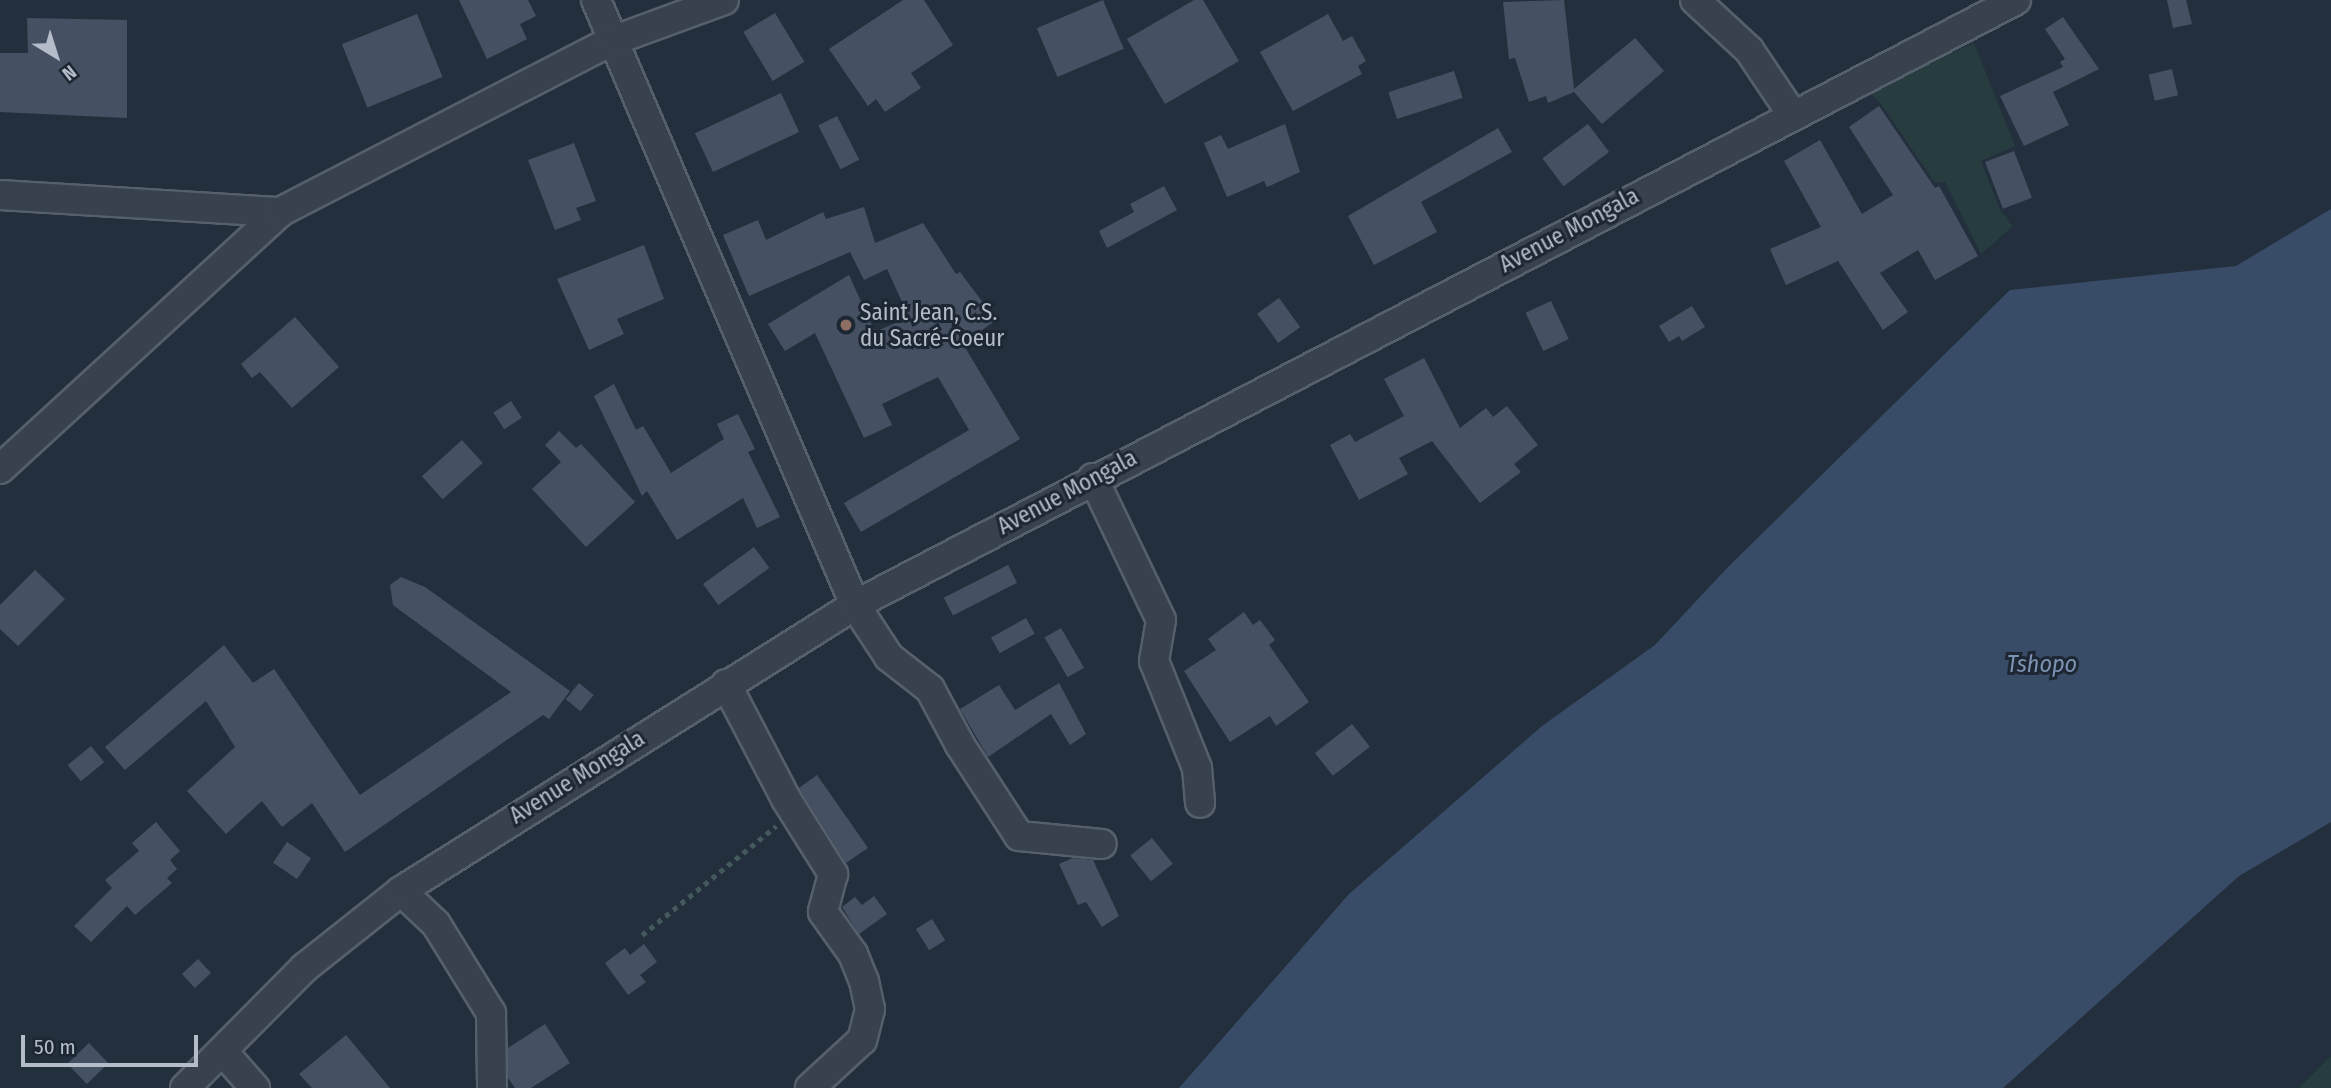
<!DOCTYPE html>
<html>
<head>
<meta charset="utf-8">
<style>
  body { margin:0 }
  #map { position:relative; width:2331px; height:1088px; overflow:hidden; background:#242f3e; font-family:"Fira Sans Condensed",sans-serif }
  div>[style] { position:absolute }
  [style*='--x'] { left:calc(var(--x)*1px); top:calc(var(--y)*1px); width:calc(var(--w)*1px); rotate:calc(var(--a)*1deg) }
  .green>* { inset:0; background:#263c3f }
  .water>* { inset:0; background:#394c67 }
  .building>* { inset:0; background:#455162; transform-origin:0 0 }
  .path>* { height:4.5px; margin-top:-2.25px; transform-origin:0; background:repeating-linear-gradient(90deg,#44595c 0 5px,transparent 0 10px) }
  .roads { filter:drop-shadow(2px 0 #565f6c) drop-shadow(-2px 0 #565f6c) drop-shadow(0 2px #565f6c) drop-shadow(0 -2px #565f6c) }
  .minor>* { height:28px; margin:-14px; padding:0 14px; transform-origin:14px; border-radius:14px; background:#38414e }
  .dots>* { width:19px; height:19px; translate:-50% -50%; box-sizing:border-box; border:4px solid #1d2633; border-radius:50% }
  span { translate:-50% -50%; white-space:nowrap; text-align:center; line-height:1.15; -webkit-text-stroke:6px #1d2633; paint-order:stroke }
  .street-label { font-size:23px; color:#b4bcc9 }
  .poi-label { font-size:23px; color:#b4bcc9 }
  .left { translate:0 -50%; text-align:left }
  .water-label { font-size:24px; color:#7c92b1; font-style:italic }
  .north { position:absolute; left:21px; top:21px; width:70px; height:70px; -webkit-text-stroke:5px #1d2633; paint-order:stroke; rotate:142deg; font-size:19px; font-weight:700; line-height:28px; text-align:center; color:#b4bcc9 }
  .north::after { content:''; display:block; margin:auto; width:24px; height:32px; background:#b4bcc9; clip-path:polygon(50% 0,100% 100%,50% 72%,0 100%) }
  .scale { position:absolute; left:21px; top:1035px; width:177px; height:32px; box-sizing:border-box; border:4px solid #b4bcc9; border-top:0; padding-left:9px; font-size:21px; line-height:24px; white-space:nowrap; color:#b4bcc9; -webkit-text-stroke:5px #1d2633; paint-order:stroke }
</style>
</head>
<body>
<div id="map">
  <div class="green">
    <i style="clip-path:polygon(1974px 43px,2015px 146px,1981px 161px,2000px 210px,2013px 226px,1981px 254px,1945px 182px,1935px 183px,1879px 101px,1866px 90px)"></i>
    <i style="clip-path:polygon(2331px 1056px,2331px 1088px,2299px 1088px)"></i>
  </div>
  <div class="water">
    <i style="clip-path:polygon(2331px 209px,2331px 822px,2239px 876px,2003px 1088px,1179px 1088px,1349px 894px,1542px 726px,1655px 645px,1728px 567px,2010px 290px,2236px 266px)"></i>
  </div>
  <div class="building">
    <i style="clip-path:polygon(459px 0,528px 0,536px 16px,520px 24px,527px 39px,487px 59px)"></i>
    <i style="clip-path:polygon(903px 0,924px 0,953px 45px,911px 73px,921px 88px,885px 112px,876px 99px,868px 106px,829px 49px)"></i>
    <i style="left:1103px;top:0;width:53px;height:72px;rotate:67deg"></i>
    <i style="clip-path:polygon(1194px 0,1203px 0,1239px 61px,1165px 104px,1127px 39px)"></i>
    <i style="clip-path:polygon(1564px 0,1574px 89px,1635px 38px,1664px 71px,1602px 124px,1574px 92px,1548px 103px,1546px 96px,1529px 102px,1515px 58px,1509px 59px,1503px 2px)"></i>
    <i style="clip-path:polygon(2167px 0,2186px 0,2192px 24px,2173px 28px)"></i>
    <i style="left:775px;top:13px;width:57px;height:37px;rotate:59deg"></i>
    <i style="left:417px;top:14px;width:68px;height:81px;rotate:68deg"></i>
    <i style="clip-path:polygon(1328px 14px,1343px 41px,1352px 36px,1366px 61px,1358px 66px,1362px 74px,1293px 111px,1260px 52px)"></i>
    <i style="clip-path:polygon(2063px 17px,2099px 69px,2053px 92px,2069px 125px,2024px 146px,2000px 96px,2063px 67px,2060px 62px,2065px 59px,2045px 29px)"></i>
    <i style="clip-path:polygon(27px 18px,127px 20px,127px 118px,0 112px,0 53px,28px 53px)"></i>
    <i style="left:2172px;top:69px;width:27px;height:24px;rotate:77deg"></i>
    <i style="left:1454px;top:71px;width:28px;height:69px;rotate:72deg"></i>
    <i style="left:781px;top:93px;width:43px;height:95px;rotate:65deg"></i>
    <i style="clip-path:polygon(1879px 106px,1935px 188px,1939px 186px,1978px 256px,1935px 280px,1918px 250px,1880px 273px,1908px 312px,1883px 330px,1838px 261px,1786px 285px,1770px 249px,1821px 227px,1784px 161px,1820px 140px,1862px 214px,1893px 195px,1849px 127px)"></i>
    <i style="left:837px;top:116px;width:49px;height:21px;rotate:63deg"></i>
    <i style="clip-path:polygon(1285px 124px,1300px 172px,1267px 187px,1264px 181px,1227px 197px,1204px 143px,1221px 135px,1228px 149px)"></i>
    <i style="left:1588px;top:124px;width:35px;height:57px;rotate:53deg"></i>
    <i style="clip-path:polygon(1498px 128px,1512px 152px,1421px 202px,1437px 232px,1374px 265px,1348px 216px)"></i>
    <i style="clip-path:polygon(574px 143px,596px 201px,576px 208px,581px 220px,555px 230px,528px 160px)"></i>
    <i style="left:2014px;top:151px;width:50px;height:31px;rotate:69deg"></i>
    <i style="clip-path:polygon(1164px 186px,1177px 210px,1107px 248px,1099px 231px,1134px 212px,1130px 204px)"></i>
    <i style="clip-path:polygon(864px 207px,875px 243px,923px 223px,956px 274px,960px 272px,996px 320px,963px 344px,1020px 439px,861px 532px,844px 503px,969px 430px,938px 377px,882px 404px,892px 425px,864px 438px,815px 333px,785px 351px,768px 324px,849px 275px,875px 332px,909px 317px,887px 269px,864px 280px,850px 252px,749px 296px,723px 235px,758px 220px,766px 240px,823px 212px,826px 219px)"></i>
    <i style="clip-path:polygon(644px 245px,664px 299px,617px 319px,624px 334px,589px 350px,557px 279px)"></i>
    <i style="left:1279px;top:298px;width:36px;height:27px;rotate:54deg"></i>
    <i style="left:1551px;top:301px;width:42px;height:28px;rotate:65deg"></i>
    <i style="clip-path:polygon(1692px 306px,1705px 327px,1682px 341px,1679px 336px,1669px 342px,1659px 326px)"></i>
    <i style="clip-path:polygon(295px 317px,339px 367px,292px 408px,260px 372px,252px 378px,241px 364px)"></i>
    <i style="clip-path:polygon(1424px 358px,1460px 428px,1486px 408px,1493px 417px,1507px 406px,1538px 445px,1514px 464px,1521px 472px,1480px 503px,1432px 441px,1399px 458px,1408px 474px,1359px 500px,1330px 445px,1350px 434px,1355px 442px,1404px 416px,1384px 379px)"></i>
    <i style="clip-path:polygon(614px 384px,636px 430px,643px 426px,671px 473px,724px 439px,717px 424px,738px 414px,755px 449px,748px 452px,780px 517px,757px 528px,743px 498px,677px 540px,647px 491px,642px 496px,594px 396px)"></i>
    <i style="left:511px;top:401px;width:20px;height:21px;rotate:57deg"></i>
    <i style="clip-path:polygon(559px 431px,576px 448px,581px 444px,635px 502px,586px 547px,532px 489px,561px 462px,545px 445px)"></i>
    <i style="left:462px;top:440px;width:31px;height:54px;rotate:48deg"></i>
    <i style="left:754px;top:547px;width:26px;height:63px;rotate:54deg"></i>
    <i style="left:1008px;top:565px;width:20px;height:72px;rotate:63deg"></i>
    <i style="clip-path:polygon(35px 570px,65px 599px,18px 646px,0 629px,0 605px)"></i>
    <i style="clip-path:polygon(401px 577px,425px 587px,570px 691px,549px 719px,543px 715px,345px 852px,312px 803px,282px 827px,262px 801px,226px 834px,187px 791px,235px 747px,206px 701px,125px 770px,105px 747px,224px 645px,253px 683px,274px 669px,360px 795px,511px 692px,393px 605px,390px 585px)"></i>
    <i style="clip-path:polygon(1244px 612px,1253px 625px,1260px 620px,1275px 640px,1269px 645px,1309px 702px,1276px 726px,1270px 716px,1230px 742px,1184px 671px,1216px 650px,1208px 639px)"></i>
    <i style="left:1026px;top:618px;width:18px;height:40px;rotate:61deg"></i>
    <i style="left:1061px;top:628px;width:46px;height:19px;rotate:60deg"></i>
    <i style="left:579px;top:683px;width:19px;height:21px;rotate:39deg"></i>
    <i style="clip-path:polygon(1059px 683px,1086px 734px,1070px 745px,1051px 714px,988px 757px,960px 709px,999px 685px,1015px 710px)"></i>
    <i style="left:1352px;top:724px;width:29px;height:47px;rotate:52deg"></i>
    <i style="left:91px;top:746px;width:21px;height:30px;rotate:51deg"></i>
    <i style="clip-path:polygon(817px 775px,868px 848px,846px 863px,799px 788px)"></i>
    <i style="clip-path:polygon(156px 822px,180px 851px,170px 860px,177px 869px,167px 878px,172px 883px,135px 915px,127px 906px,91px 942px,74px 926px,112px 888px,105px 880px,139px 851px,132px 843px)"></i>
    <i style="left:1152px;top:838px;width:33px;height:28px;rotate:51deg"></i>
    <i style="left:287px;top:842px;width:29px;height:25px;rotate:34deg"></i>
    <i style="clip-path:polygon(1073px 858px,1093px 860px,1119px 916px,1102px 927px,1086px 902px,1078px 905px,1059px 864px)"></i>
    <i style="clip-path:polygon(874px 896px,887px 914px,859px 934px,842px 907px,855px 897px,862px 905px)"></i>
    <i style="left:932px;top:919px;width:25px;height:19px;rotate:58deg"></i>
    <i style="clip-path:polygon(644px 944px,657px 962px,640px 975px,646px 982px,628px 995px,605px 963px,625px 948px,630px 955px)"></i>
    <i style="left:198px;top:959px;width:19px;height:22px;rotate:47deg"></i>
    <i style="clip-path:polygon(545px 1024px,570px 1063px,531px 1088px,515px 1088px,508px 1078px,508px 1048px)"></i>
    <i style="clip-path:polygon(346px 1035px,390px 1088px,312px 1088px,299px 1074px)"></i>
    <i style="left:89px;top:1043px;width:28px;height:30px;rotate:46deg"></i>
  </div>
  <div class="path">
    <i style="--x:642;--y:935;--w:173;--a:-39.1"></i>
  </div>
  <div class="roads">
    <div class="minor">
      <i style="--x:596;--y:0;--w:658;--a:66.82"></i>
      <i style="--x:855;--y:605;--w:62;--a:56.8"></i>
      <i style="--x:889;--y:657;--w:52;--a:38"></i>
      <i style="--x:930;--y:689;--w:64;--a:61.8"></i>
      <i style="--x:960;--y:745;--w:108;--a:57"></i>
      <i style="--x:1019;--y:836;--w:83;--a:5.5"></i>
      <i style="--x:1695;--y:0;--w:74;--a:42.8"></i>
      <i style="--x:1749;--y:50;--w:77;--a:56.1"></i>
      <i style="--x:0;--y:195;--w:281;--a:3.5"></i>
      <i style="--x:0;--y:469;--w:380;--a:-42.5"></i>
      <i style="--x:280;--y:212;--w:373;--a:-27.3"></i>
      <i style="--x:612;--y:41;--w:119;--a:-20.1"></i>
      <i style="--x:1093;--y:478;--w:157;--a:64.4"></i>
      <i style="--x:1161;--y:620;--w:42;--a:99.7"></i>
      <i style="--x:1154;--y:661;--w:115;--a:68.1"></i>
      <i style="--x:1197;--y:768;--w:35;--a:85"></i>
      <i style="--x:726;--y:684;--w:130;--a:62.4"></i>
      <i style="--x:786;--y:799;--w:89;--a:57.9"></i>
      <i style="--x:833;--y:874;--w:39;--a:105"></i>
      <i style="--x:823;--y:912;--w:52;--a:54.5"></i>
      <i style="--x:853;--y:954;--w:29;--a:68"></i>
      <i style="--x:864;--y:981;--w:29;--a:78"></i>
      <i style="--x:870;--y:1009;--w:32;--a:104"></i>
      <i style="--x:862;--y:1040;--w:71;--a:137.3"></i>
      <i style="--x:401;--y:891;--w:48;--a:43.3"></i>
      <i style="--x:436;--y:924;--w:105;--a:58.3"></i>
      <i style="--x:491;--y:1013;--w:75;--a:89.2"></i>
      <i style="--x:224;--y:1053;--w:47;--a:48.5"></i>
      <i style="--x:185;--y:1088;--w:169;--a:-45.2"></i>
      <i style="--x:304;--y:968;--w:124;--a:-38.4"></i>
      <i style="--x:401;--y:891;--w:537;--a:-32.21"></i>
      <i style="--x:855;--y:605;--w:1309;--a:-27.52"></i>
    </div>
  </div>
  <div class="dots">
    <i style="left:846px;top:325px;background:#8d6e63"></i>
  </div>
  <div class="street-label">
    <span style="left:1569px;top:230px;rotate:-28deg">Avenue Mongala</span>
    <span style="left:1067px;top:492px;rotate:-28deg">Avenue Mongala</span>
    <span style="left:577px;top:777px;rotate:-32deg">Avenue Mongala</span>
  </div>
  <div class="poi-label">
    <span class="left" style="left:860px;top:325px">Saint Jean, C.S.<br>du Sacré-Coeur</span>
  </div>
  <div class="water-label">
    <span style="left:2042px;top:665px">Tshopo</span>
  </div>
  <div class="north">N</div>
  <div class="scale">50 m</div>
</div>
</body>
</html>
